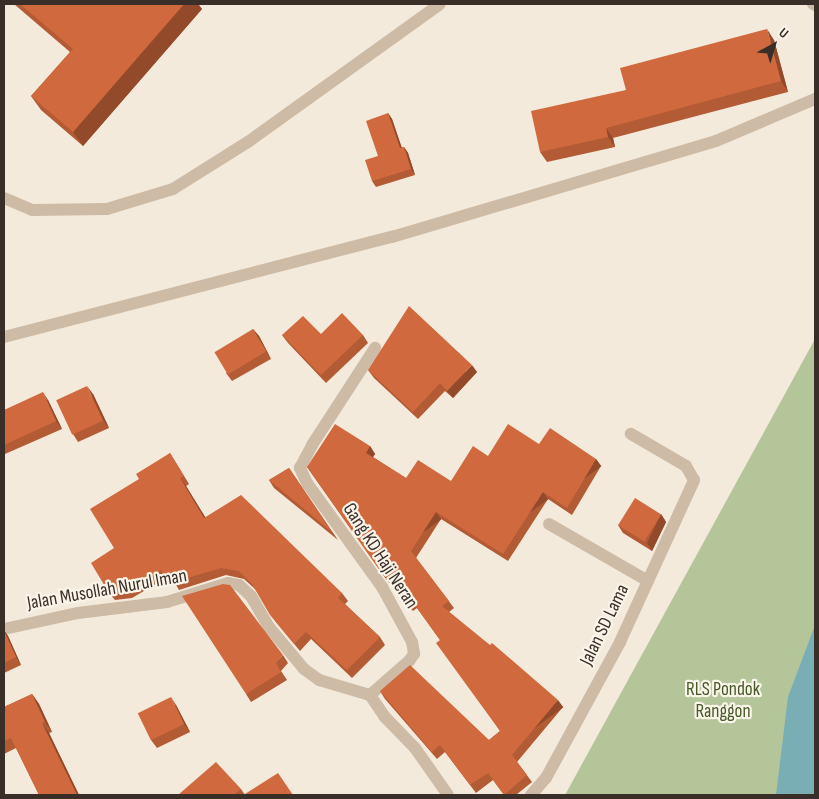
<!DOCTYPE html>
<html>
<head>
<meta charset="utf-8">
<style>
  body { margin:0 }
  #map { position:relative; width:819px; height:799px; overflow:hidden; background:#f4eadc; font-family:"Sofia Sans Condensed",sans-serif }
  div>[style] { position:absolute }
  [style*='--x'] { left:calc(var(--x)*1px); top:calc(var(--y)*1px); width:calc(var(--w)*1px); rotate:calc(var(--a)*1deg) }
  .green>* { inset:0; background:#b4c59a }
  .water>* { inset:0; background:#78aeb4 }
  .service>* { height:12px; margin:-6px; padding:0 6px; transform-origin:6px; border-radius:6px; background:#cebba6 }
  .minor>* { height:12px; margin:-6px; padding:0 6px; transform-origin:6px; border-radius:6px; background:#cebba6 }
  .wall>* { inset:0; background:#b35b35 }
  .shaded-wall>* { inset:0; background:#924a2b; transform-origin:0 0 }
  .building>* { inset:0; background:#d06a3e; transform-origin:0 0 }
  span { translate:-50% -50%; white-space:nowrap; text-align:center; line-height:1.15; -webkit-text-stroke:4.5px #fbf4e9; paint-order:stroke }
  .street-label { font-size:19px; color:#392e28 }
  .park-label { font-size:19px; color:#455a29 }
  .frame { position:absolute; inset:0; border:5px solid #392e28; pointer-events:none }
  .north { position:absolute; left:749px; top:20px; width:50px; height:50px; -webkit-text-stroke:4px #fbf4e9; paint-order:stroke; rotate:39deg; font-size:14px; font-weight:700; line-height:20px; text-align:center; color:#392e28 }
  .north::after { content:''; display:block; margin:auto; width:18px; height:22px; background:#392e28; clip-path:polygon(50% 0,100% 100%,50% 72%,0 100%) }
</style>
</head>
<body>
<div id="map">
  <div class="green">
    <i style="clip-path:polygon(815px 339px,815px 795px,565px 795px)"></i>
  </div>
  <div class="water">
    <i style="clip-path:polygon(815px 625px,815px 795px,776px 795px,788px 697px)"></i>
  </div>
  <div class="service">
    <i style="--x:813;--y:4;--w:2;--a:27"></i>
    <i style="--x:4;--y:198;--w:30;--a:23"></i>
    <i style="--x:32;--y:210;--w:75;--a:-0.8"></i>
    <i style="--x:107;--y:209;--w:69;--a:-16.9"></i>
    <i style="--x:173;--y:189;--w:89;--a:-32.1"></i>
    <i style="--x:248;--y:142;--w:236;--a:-35.7"></i>
    <i style="--x:4;--y:337;--w:401;--a:-14.5"></i>
    <i style="--x:392;--y:237;--w:338;--a:-16.5"></i>
    <i style="--x:716;--y:141;--w:108;--a:-23"></i>
  </div>
  <div class="minor">
    <i style="--x:549;--y:524;--w:114;--a:29.9"></i>
    <i style="--x:4;--y:629;--w:76;--a:-12.2"></i>
    <i style="--x:78;--y:613;--w:90;--a:-7"></i>
    <i style="--x:167;--y:602;--w:64;--a:-17.3"></i>
    <i style="--x:228;--y:583;--w:11;--a:10"></i>
    <i style="--x:239;--y:585;--w:16;--a:43"></i>
    <i style="--x:251;--y:596;--w:36;--a:60"></i>
    <i style="--x:269;--y:627;--w:55;--a:50.2"></i>
    <i style="--x:304;--y:669;--w:19;--a:36"></i>
    <i style="--x:319;--y:680;--w:53;--a:16.4"></i>
    <i style="--x:370;--y:695;--w:25;--a:56"></i>
    <i style="--x:384;--y:716;--w:45;--a:45.9"></i>
    <i style="--x:415;--y:748;--w:57;--a:54.9"></i>
    <i style="--x:370;--y:695;--w:52;--a:-41.1"></i>
    <i style="--x:409;--y:661;--w:9;--a:-54"></i>
    <i style="--x:414;--y:654;--w:12;--a:-99"></i>
    <i style="--x:412;--y:642;--w:63;--a:-118.6"></i>
    <i style="--x:382;--y:587;--w:128;--a:-125.8"></i>
    <i style="--x:307;--y:483;--w:17;--a:-115"></i>
    <i style="--x:300;--y:468;--w:26;--a:-62"></i>
    <i style="--x:312;--y:445;--w:116;--a:-57"></i>
    <i style="--x:531;--y:795;--w:23;--a:-49"></i>
    <i style="--x:546;--y:778;--w:155;--a:-61.4"></i>
    <i style="--x:620;--y:642;--w:178;--a:-65.4"></i>
    <i style="--x:694;--y:480;--w:16;--a:-120"></i>
    <i style="--x:686;--y:466;--w:64;--a:-149.8"></i>
  </div>
  <div class="wall">
    <i style="clip-path:polygon(14px 4px,198px 4px,202px 9px,83px 146px,41px 110px,31px 96px,70px 52px)"></i>
    <i style="clip-path:polygon(774px 40px,788px 92px,613px 138px,615px 147px,547px 162px,540px 152px,626px 90px)"></i>
    <i style="clip-path:polygon(388px 113px,392px 119px,402px 148px,404px 147px,408px 153px,415px 175px,376px 187px,372px 181px)"></i>
    <i style="clip-path:polygon(253px 329px,259px 336px,271px 359px,232px 381px,226px 373px)"></i>
    <i style="clip-path:polygon(321px 334px,363px 335px,368px 343px,326px 383px,288px 343px,282px 335px)"></i>
    <i style="clip-path:polygon(368px 370px,477px 372px,453px 398px,445px 391px,418px 419px,374px 378px)"></i>
    <i style="clip-path:polygon(93px 394px,109px 428px,78px 442px,73px 434px)"></i>
    <i style="clip-path:polygon(48px 400px,62px 429px,5px 454px,4px 453px,4px 410px)"></i>
    <i style="clip-path:polygon(539px 444px,596px 459px,601px 466px,572px 515px,548px 499px,508px 561px,441px 519px,416px 558px,454px 608px,449px 612px,563px 707px,517px 762px,532px 782px,516px 795px,504px 795px,493px 780px,476px 793px,445px 752px,437px 759px,385px 699px,380px 691px,489px 740px,500px 731px,440px 640px,417px 608px,413px 611px,386px 579px,307px 467px,370px 446px,375px 454px,373px 457px,406px 478px,451px 481px,488px 456px)"></i>
    <i style="clip-path:polygon(170px 453px,189px 484px,186px 486px,205px 517px,342px 593px,348px 601px,345px 604px,380px 637px,385px 645px,352px 678px,311px 639px,300px 651px,276px 622px,256px 590px,244px 579px,226px 575px,179px 590px,175px 583px,171px 586px,166px 578px,132px 598px,115px 600px,109px 593px,114px 548px,139px 479px)"></i>
    <i style="clip-path:polygon(289px 468px,338px 540px,274px 488px,269px 480px)"></i>
    <i style="clip-path:polygon(661px 514px,666px 522px,652px 551px,623px 533px,618px 525px)"></i>
    <i style="clip-path:polygon(4px 630px,8px 636px,21px 665px,4px 673px)"></i>
    <i style="clip-path:polygon(283px 655px,288px 663px,281px 671px,287px 680px,251px 702px,246px 694px)"></i>
    <i style="clip-path:polygon(32px 694px,39px 704px,52px 732px,49px 733px,79px 795px,39px 795px,16px 748px,4px 754px,4px 707px)"></i>
    <i style="clip-path:polygon(176px 705px,190px 732px,157px 748px,151px 740px)"></i>
    <i style="clip-path:polygon(241px 789px,245px 795px,178px 795px)"></i>
  </div>
  <div class="shaded-wall">
    <i style="clip-path:polygon(184px 4px,198px 4px,202px 9px,83px 146px,73px 132px)"></i>
    <i style="clip-path:polygon(767px 29px,774px 40px,788px 92px,781px 81px)"></i>
    <i style="clip-path:polygon(388px 113px,392px 119px,404px 155px,400px 148px)"></i>
    <i style="clip-path:polygon(606px 128px,613px 138px,615px 147px,608px 137px)"></i>
    <i style="clip-path:polygon(404px 147px,408px 153px,415px 175px,411px 169px)"></i>
    <i style="clip-path:polygon(253px 329px,259px 336px,271px 359px,266px 351px)"></i>
    <i style="clip-path:polygon(472px 365px,477px 372px,453px 398px,447px 391px)"></i>
    <i style="clip-path:polygon(87px 386px,93px 394px,109px 428px,103px 420px)"></i>
    <i style="clip-path:polygon(43px 392px,48px 400px,62px 429px,56px 421px)"></i>
    <i style="clip-path:polygon(370px 446px,375px 454px,371px 460px,366px 453px)"></i>
    <i style="left:596px;top:459px;width:9px;height:57px;rotate:54deg"></i>
    <i style="clip-path:polygon(180px 478px,186px 486px,210px 525px,204px 518px)"></i>
    <i style="left:543px;top:492px;width:9px;height:74px;rotate:54deg"></i>
    <i style="left:436px;top:512px;width:9px;height:46px;rotate:54deg"></i>
    <i style="clip-path:polygon(661px 514px,666px 522px,652px 551px,647px 543px)"></i>
    <i style="clip-path:polygon(4px 630px,8px 636px,21px 665px,16px 657px)"></i>
    <i style="clip-path:polygon(32px 694px,39px 704px,52px 732px,45px 722px)"></i>
    <i style="clip-path:polygon(171px 697px,176px 705px,190px 732px,184px 724px)"></i>
    <i style="left:558px;top:700px;width:9px;height:72px;rotate:54deg"></i>
    <i style="clip-path:polygon(42px 723px,49px 733px,79px 795px,77px 795px)"></i>
  </div>
  <div class="building">
    <i style="clip-path:polygon(20px 4px,184px 4px,73px 132px,31px 96px,73px 49px)"></i>
    <i style="clip-path:polygon(767px 29px,781px 81px,606px 128px,608px 137px,540px 152px,531px 111px,626px 90px,620px 68px)"></i>
    <i style="clip-path:polygon(388px 113px,400px 148px,404px 147px,411px 169px,372px 181px,365px 160px,378px 156px,366px 121px)"></i>
    <i style="clip-path:polygon(409px 306px,472px 365px,447px 391px,440px 383px,413px 412px,368px 370px)"></i>
    <i style="clip-path:polygon(342px 313px,363px 335px,321px 375px,282px 335px,303px 316px,321px 334px)"></i>
    <i style="left:253px;top:329px;width:26px;height:45px;rotate:59deg"></i>
    <i style="left:87px;top:386px;width:38px;height:34px;rotate:65deg"></i>
    <i style="clip-path:polygon(43px 392px,56px 421px,4px 445px,4px 410px)"></i>
    <i style="clip-path:polygon(335px 424px,370px 446px,366px 453px,406px 478px,418px 460px,451px 481px,473px 446px,488px 456px,508px 424px,539px 444px,550px 428px,596px 459px,567px 508px,543px 492px,503px 554px,436px 512px,411px 551px,449px 601px,442px 606px,490px 645px,492px 643px,558px 700px,512px 755px,527px 775px,504px 795px,488px 773px,470px 785px,440px 745px,432px 752px,380px 691px,410px 665px,489px 740px,500px 731px,436px 643px,440px 640px,412px 601px,408px 604px,381px 572px,307px 467px)"></i>
    <i style="clip-path:polygon(170px 453px,184px 476px,180px 478px,204px 518px,241px 495px,342px 593px,338px 598px,380px 637px,347px 670px,306px 632px,294px 644px,270px 615px,252px 584px,239px 571px,221px 568px,174px 582px,170px 575px,166px 578px,161px 570px,127px 590px,109px 593px,91px 563px,114px 548px,90px 509px,139px 479px,136px 474px)"></i>
    <i style="clip-path:polygon(289px 468px,332px 532px,269px 480px)"></i>
    <i style="left:635px;top:498px;width:31px;height:32px;rotate:32deg"></i>
    <i style="clip-path:polygon(223px 584px,230px 585px,283px 655px,276px 663px,281px 672px,246px 694px,182px 596px)"></i>
    <i style="clip-path:polygon(4px 631px,16px 657px,4px 663px)"></i>
    <i style="clip-path:polygon(32px 694px,45px 722px,42px 723px,77px 795px,39px 795px,11px 738px,4px 741px,4px 707px)"></i>
    <i style="left:171px;top:697px;width:30px;height:37px;rotate:64deg"></i>
    <i style="clip-path:polygon(216px 762px,241px 789px,234px 795px,178px 795px)"></i>
    <i style="clip-path:polygon(278px 773px,293px 795px,245px 795px,245px 794px)"></i>
  </div>
  <div class="street-label">
    <span style="left:380px;top:556px;rotate:57deg">Gang KD Haji Neran</span>
    <span style="left:107px;top:590px;rotate:-10deg">Jalan Musollah Nurul Iman</span>
    <span style="left:605px;top:625px;rotate:-64deg">Jalan SD Lama</span>
  </div>
  <div class="park-label">
    <span style="left:723px;top:701px">RLS Pondok<br>Ranggon</span>
  </div>
  <div class="frame"></div>
  <div class="north">U</div>
</div>
</body>
</html>
